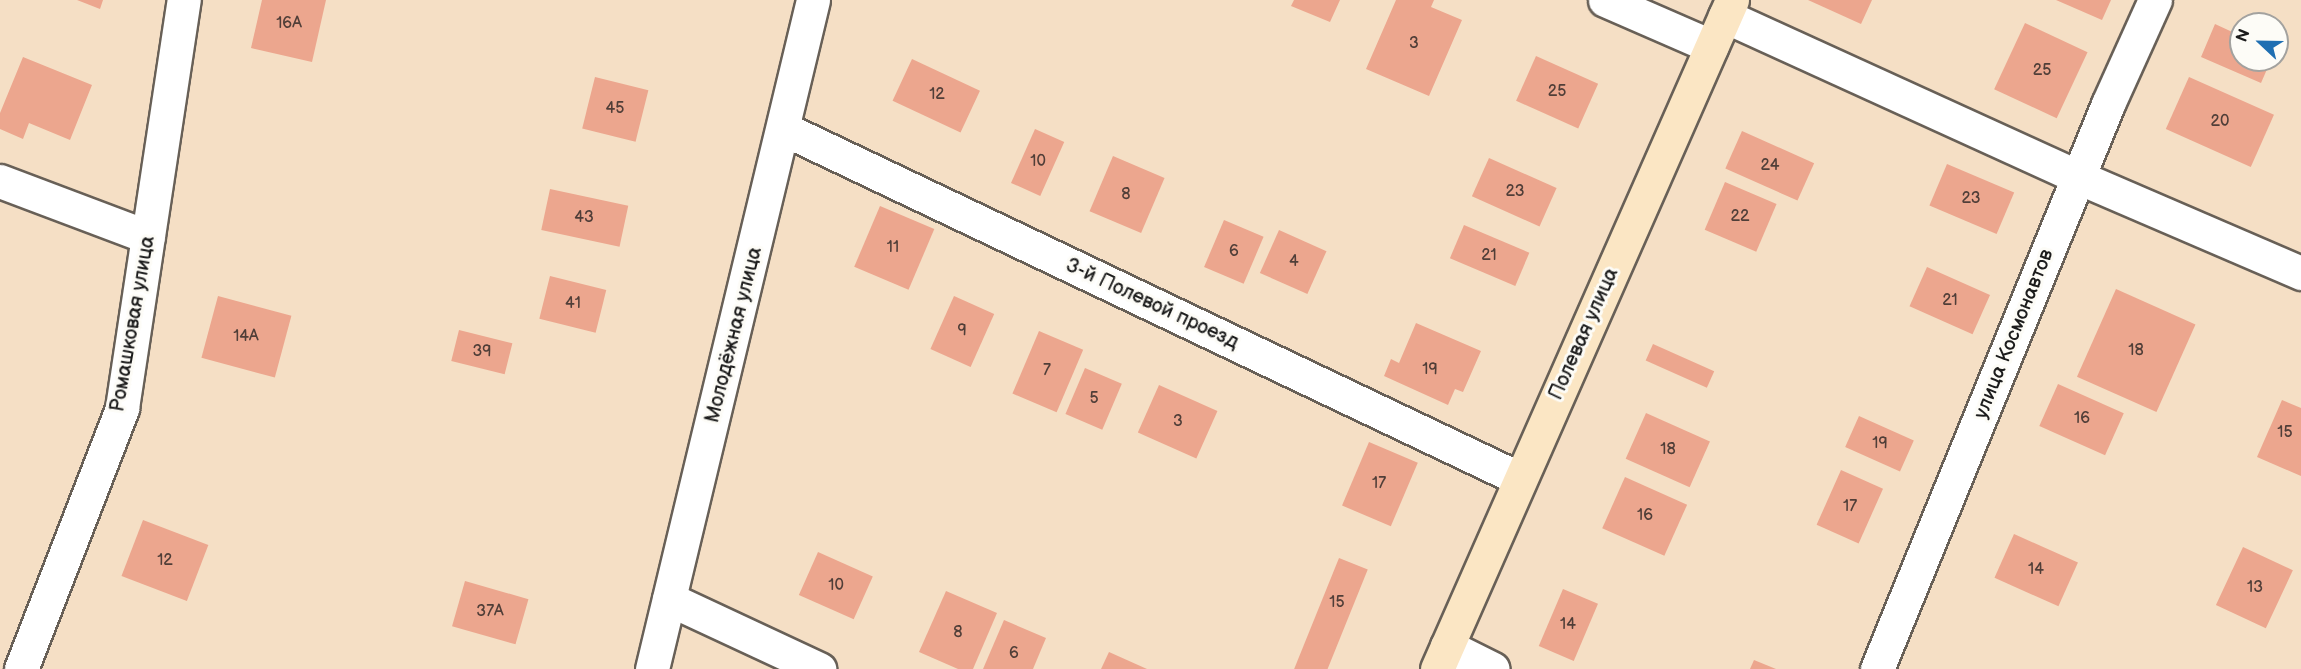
<!DOCTYPE html>
<html>
<head>
<meta charset="utf-8">
<style>
  body { margin:0 }
  #map { position:relative; width:2301px; height:669px; overflow:hidden; background:#f5dfc5; font-family:"Balsamiq Sans",sans-serif }
  div>[style] { position:absolute }
  [style*='--x'] { left:calc(var(--x)*1px); top:calc(var(--y)*1px); width:calc(var(--w)*1px); rotate:calc(var(--a)*1deg) }
  .building>* { inset:0; background:#eca68e; transform-origin:0 0 }
  .roads { filter:drop-shadow(2px 0 #686057) drop-shadow(-2px 0 #686057) drop-shadow(0 2px #686057) drop-shadow(0 -2px #686057) }
  .street>* { height:33px; margin:-16.5px; padding:0 16.5px; transform-origin:16.5px; border-radius:16.5px; background:#fff }
  .secondary>* { height:33px; margin:-16.5px; padding:0 16.5px; transform-origin:16.5px; border-radius:16.5px; background:#fbe6c4 }
  span { translate:-50% -50%; white-space:nowrap; text-align:center; line-height:1.15; -webkit-text-stroke:6px #fdfcf7; paint-order:stroke }
  .number-label { font-size:16px; color:#503e38 }
  .number-label span { -webkit-text-stroke-width:0 }
  .street-label { font-size:20px; color:#1c1c1c }
  .north { position:absolute; left:2229px; top:12px; width:60px; height:60px; box-sizing:border-box; background:#fdfcf7; border:2px solid #a3a29f; border-radius:50%; rotate:292deg; font-size:16px; font-weight:700; line-height:24px; text-align:center; color:#1c1c1c }
  .north::after { content:''; display:block; margin:auto; width:21px; height:27px; background:#1f6fb2; clip-path:polygon(50% 0,100% 100%,50% 72%,0 100%) }
</style>
</head>
<body>
<div id="map">
  <div class="building">
    <i style="clip-path:polygon(77px 0,103px 0,100px 9px)"></i>
    <i style="clip-path:polygon(262px 0,326px 0,312px 62px,251px 48px)"></i>
    <i style="clip-path:polygon(1294px 0,1340px 0,1330px 22px,1291px 6px)"></i>
    <i style="clip-path:polygon(1396px 0,1434px 0,1431px 7px,1462px 20px,1429px 96px,1366px 69px)"></i>
    <i style="clip-path:polygon(1808px 0,1872px 0,1861px 24px)"></i>
    <i style="clip-path:polygon(2056px 0,2111px 0,2102px 20px)"></i>
    <i style="left:2025px;top:23px;width:69px;height:73px;rotate:25deg"></i>
    <i style="clip-path:polygon(2215px 24px,2241px 36px,2241px 60px,2271px 60px,2261px 83px,2201px 57px)"></i>
    <i style="left:1536px;top:56px;width:68px;height:49px;rotate:24deg"></i>
    <i style="clip-path:polygon(23px 57px,92px 85px,70px 140px,29px 123px,23px 139px,0 129px,0 113px)"></i>
    <i style="left:912px;top:59px;width:75px;height:46px;rotate:25deg"></i>
    <i style="left:595px;top:77px;width:55px;height:53px;rotate:14deg"></i>
    <i style="left:2189px;top:77px;width:93px;height:57px;rotate:24deg"></i>
    <i style="left:1035px;top:129px;width:32px;height:59px;rotate:24deg"></i>
    <i style="left:1742px;top:131px;width:79px;height:41px;rotate:24deg"></i>
    <i style="left:1113px;top:156px;width:56px;height:60px;rotate:23deg"></i>
    <i style="left:1489px;top:158px;width:74px;height:42px;rotate:24deg"></i>
    <i style="left:1947px;top:164px;width:73px;height:45px;rotate:23deg"></i>
    <i style="left:1725px;top:182px;width:56px;height:52px;rotate:23deg"></i>
    <i style="left:550px;top:189px;width:80px;height:42px;rotate:12deg"></i>
    <i style="left:880px;top:206px;width:59px;height:66px;rotate:23deg"></i>
    <i style="left:1224px;top:220px;width:43px;height:51px;rotate:23deg"></i>
    <i style="left:1464px;top:225px;width:71px;height:36px;rotate:23deg"></i>
    <i style="left:1279px;top:230px;width:52px;height:47px;rotate:24deg"></i>
    <i style="left:1927px;top:267px;width:69px;height:43px;rotate:24deg"></i>
    <i style="left:550px;top:276px;width:58px;height:44px;rotate:14deg"></i>
    <i style="left:2116px;top:289px;width:87px;height:96px;rotate:24deg"></i>
    <i style="left:218px;top:296px;width:76px;height:64px;rotate:15deg"></i>
    <i style="left:954px;top:296px;width:44px;height:58px;rotate:24deg"></i>
    <i style="clip-path:polygon(1416px 323px,1481px 351px,1463px 392px,1455px 389px,1448px 405px,1384px 376px,1391px 359px,1399px 363px)"></i>
    <i style="left:459px;top:330px;width:55px;height:32px;rotate:14deg"></i>
    <i style="left:1039px;top:331px;width:48px;height:68px;rotate:23deg"></i>
    <i style="left:1653px;top:344px;width:67px;height:18px;rotate:24deg"></i>
    <i style="left:1085px;top:368px;width:40px;height:50px;rotate:23deg"></i>
    <i style="left:2058px;top:384px;width:72px;height:46px;rotate:24deg"></i>
    <i style="left:1159px;top:385px;width:64px;height:52px;rotate:24deg"></i>
    <i style="clip-path:polygon(2282px 400px,2301px 408px,2301px 476px,2257px 457px)"></i>
    <i style="left:1646px;top:413px;width:70px;height:50px;rotate:24deg"></i>
    <i style="left:1859px;top:416px;width:60px;height:34px;rotate:24deg"></i>
    <i style="left:1369px;top:442px;width:53px;height:69px;rotate:23deg"></i>
    <i style="left:1841px;top:470px;width:46px;height:60px;rotate:24deg"></i>
    <i style="left:1625px;top:477px;width:68px;height:56px;rotate:24deg"></i>
    <i style="left:143px;top:520px;width:70px;height:60px;rotate:21deg"></i>
    <i style="left:2014px;top:534px;width:70px;height:48px;rotate:24deg"></i>
    <i style="left:2243px;top:547px;width:55px;height:64px;rotate:25deg"></i>
    <i style="left:818px;top:552px;width:60px;height:47px;rotate:24deg"></i>
    <i style="left:1339px;top:558px;width:31px;height:121px;rotate:22deg"></i>
    <i style="left:465px;top:581px;width:66px;height:47px;rotate:16deg"></i>
    <i style="left:1563px;top:589px;width:38px;height:62px;rotate:23deg"></i>
    <i style="clip-path:polygon(946px 591px,997px 613px,973px 669px,958px 669px,919px 652px)"></i>
    <i style="clip-path:polygon(1004px 620px,1046px 638px,1033px 669px,983px 669px)"></i>
    <i style="clip-path:polygon(1109px 652px,1147px 669px,1101px 669px)"></i>
    <i style="clip-path:polygon(1754px 660px,1776px 669px,1750px 669px)"></i>
  </div>
  <div class="roads">
    <div class="street">
      <i style="--x:1605;--y:0;--w:116;--a:23.5"></i>
      <i style="--x:1725;--y:16;--w:388;--a:24.5"></i>
      <i style="--x:2078;--y:177;--w:243;--a:23.3"></i>
      <i style="--x:784;--y:129;--w:815;--a:25.43"></i>
      <i style="--x:0;--y:181;--w:158;--a:20.7"></i>
      <i style="--x:669;--y:599;--w:166;--a:25"></i>
      <i style="--x:1447;--y:646;--w:51;--a:26.6"></i>
      <i style="--x:21;--y:669;--w:280;--a:-68.8"></i>
      <i style="--x:122;--y:408;--w:413;--a:-81.4"></i>
      <i style="--x:652;--y:669;--w:688;--a:-76.47"></i>
      <i style="--x:1877;--y:669;--w:610;--a:-67.76"></i>
      <i style="--x:2108;--y:104;--w:114;--a:-65.7"></i>
    </div>
    <div class="secondary">
      <i style="--x:1437;--y:669;--w:731;--a:-66.2"></i>
    </div>
  </div>
  <div class="number-label">
    <span style="left:289px;top:24px">16А</span>
    <span style="left:1414px;top:44px">3</span>
    <span style="left:2042px;top:71px">25</span>
    <span style="left:1557px;top:92px">25</span>
    <span style="left:937px;top:95px">12</span>
    <span style="left:615px;top:109px">45</span>
    <span style="left:2220px;top:122px">20</span>
    <span style="left:1038px;top:162px">10</span>
    <span style="left:1770px;top:166px">24</span>
    <span style="left:1515px;top:192px">23</span>
    <span style="left:1126px;top:195px">8</span>
    <span style="left:1971px;top:199px">23</span>
    <span style="left:1740px;top:217px">22</span>
    <span style="left:584px;top:218px">43</span>
    <span style="left:893px;top:248px">11</span>
    <span style="left:1234px;top:252px">6</span>
    <span style="left:1489px;top:256px">21</span>
    <span style="left:1294px;top:262px">4</span>
    <span style="left:1950px;top:301px">21</span>
    <span style="left:573px;top:304px">41</span>
    <span style="left:962px;top:331px">9</span>
    <span style="left:246px;top:337px">14А</span>
    <span style="left:2136px;top:351px">18</span>
    <span style="left:482px;top:352px">39</span>
    <span style="left:1430px;top:370px">19</span>
    <span style="left:1047px;top:371px">7</span>
    <span style="left:1094px;top:399px">5</span>
    <span style="left:2082px;top:419px">16</span>
    <span style="left:1178px;top:422px">3</span>
    <span style="left:2285px;top:433px">15</span>
    <span style="left:1880px;top:444px">19</span>
    <span style="left:1668px;top:450px">18</span>
    <span style="left:1379px;top:484px">17</span>
    <span style="left:1850px;top:507px">17</span>
    <span style="left:1645px;top:516px">16</span>
    <span style="left:165px;top:561px">12</span>
    <span style="left:2036px;top:570px">14</span>
    <span style="left:836px;top:586px">10</span>
    <span style="left:2255px;top:588px">13</span>
    <span style="left:1337px;top:603px">15</span>
    <span style="left:490px;top:612px">37А</span>
    <span style="left:1568px;top:625px">14</span>
    <span style="left:958px;top:633px">8</span>
    <span style="left:1014px;top:654px">6</span>
  </div>
  <div class="street-label">
    <span style="left:1152px;top:304px;rotate:25deg">3-й Полевой проезд</span>
    <span style="left:133px;top:324px;rotate:-80deg">Ромашковая улица</span>
    <span style="left:1584px;top:334px;rotate:-66deg">Полевая улица</span>
    <span style="left:2014px;top:334px;rotate:-68deg">улица Космонавтов</span>
    <span style="left:734px;top:335px;rotate:-76deg">Молодёжная улица</span>
  </div>
  <div class="north">N</div>
</div>
</body>
</html>
